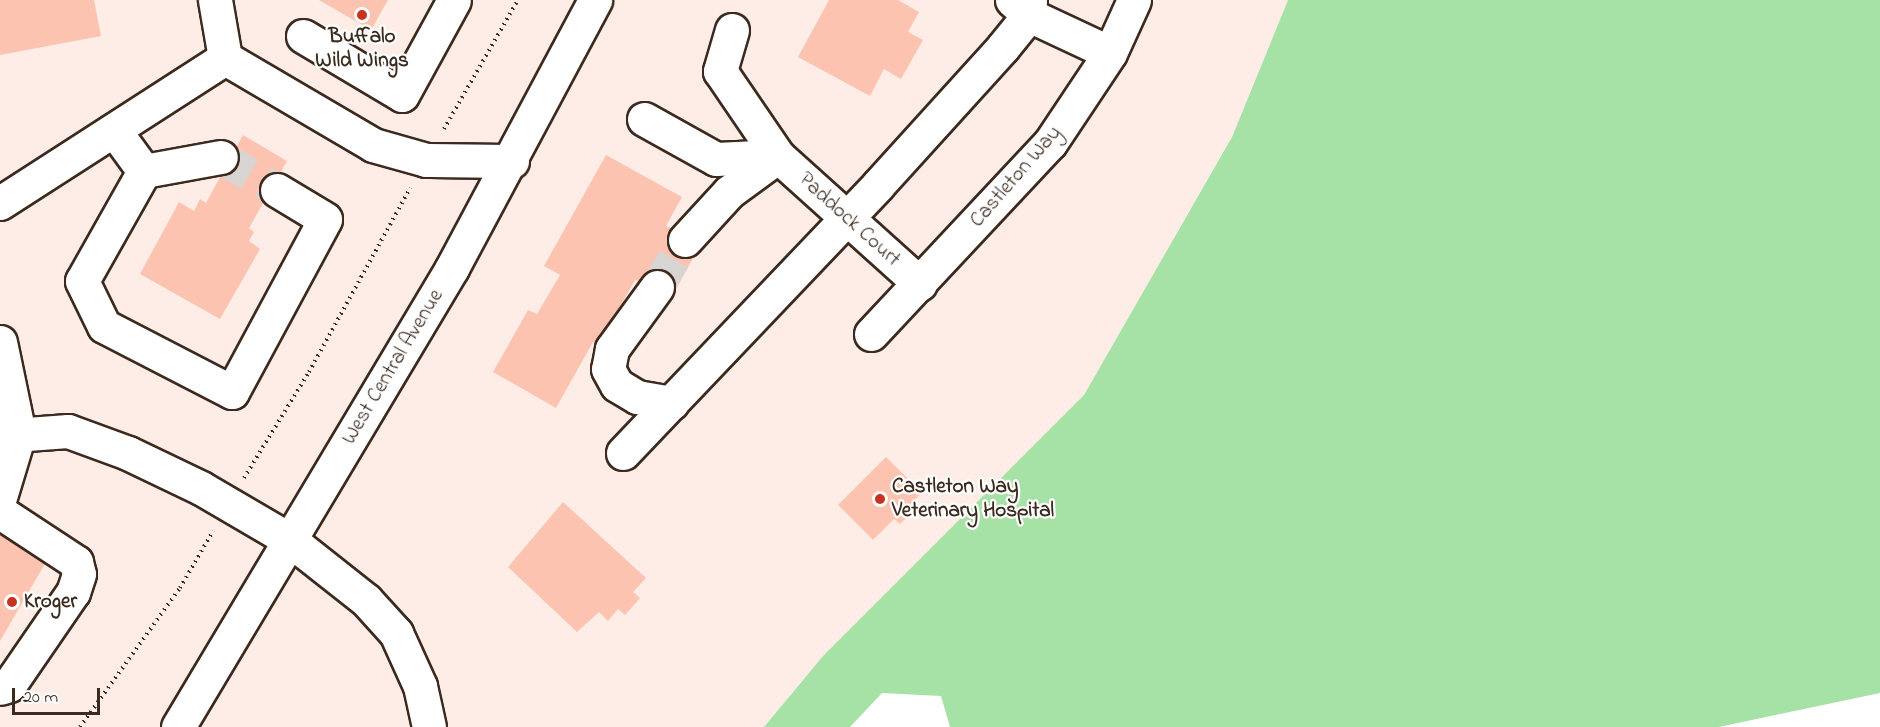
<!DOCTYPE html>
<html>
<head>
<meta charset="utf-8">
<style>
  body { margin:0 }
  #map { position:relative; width:1880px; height:727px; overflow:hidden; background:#fff; font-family:"Indie Flower",sans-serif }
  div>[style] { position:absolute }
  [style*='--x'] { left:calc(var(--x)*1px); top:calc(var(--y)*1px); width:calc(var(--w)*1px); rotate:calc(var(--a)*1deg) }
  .built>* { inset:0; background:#feede7 }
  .green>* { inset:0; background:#a6e1a6 }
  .building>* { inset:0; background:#fcc4b0 }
  .minor-tunnel>* { height:33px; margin-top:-16.5px; transform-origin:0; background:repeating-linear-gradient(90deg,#d8d4d2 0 33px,transparent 0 49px) }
  .path>* { height:4px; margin-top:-2px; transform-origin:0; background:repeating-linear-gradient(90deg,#3b2a1e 0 1.5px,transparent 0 6px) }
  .roads { filter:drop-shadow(2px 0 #3b2a1e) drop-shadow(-2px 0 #3b2a1e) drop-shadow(0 2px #3b2a1e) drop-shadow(0 -2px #3b2a1e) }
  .minor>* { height:33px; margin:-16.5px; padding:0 16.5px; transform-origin:16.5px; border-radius:16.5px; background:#fff }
  .major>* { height:33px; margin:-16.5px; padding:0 16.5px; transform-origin:16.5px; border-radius:16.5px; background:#fff }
  .dots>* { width:16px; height:16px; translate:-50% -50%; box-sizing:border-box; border:3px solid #fff; border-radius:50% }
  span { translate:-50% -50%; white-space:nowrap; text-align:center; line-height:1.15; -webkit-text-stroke:4.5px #fff; paint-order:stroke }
  .poi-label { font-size:21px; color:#3b2a1e; font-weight:700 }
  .left { translate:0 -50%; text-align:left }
  .street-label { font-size:21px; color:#3b2a1e }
  .scale { position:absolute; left:12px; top:688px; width:88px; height:27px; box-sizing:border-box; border:3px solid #3b2a1e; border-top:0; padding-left:8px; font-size:18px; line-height:21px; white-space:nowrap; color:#3b2a1e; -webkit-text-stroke:4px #fff; paint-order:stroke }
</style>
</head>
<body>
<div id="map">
  <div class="built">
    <i style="clip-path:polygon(0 0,1288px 0,1232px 137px,1084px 395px,823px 656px,764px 727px,0 727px)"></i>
  </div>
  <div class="green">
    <i style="clip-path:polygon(1288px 0,1880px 0,1880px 693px,1719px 727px,950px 727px,941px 696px,882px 693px,850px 727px,764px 727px,823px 656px,1084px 395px,1232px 137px)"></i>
  </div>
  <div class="building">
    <i style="clip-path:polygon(0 0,94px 0,101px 36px,0 55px)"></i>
    <i style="clip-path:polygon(319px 0,388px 0,371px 30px)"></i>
    <i style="clip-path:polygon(829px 0,898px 0,919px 12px,908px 32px,923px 40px,901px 79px,884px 69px,870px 96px,798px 57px)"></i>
    <i style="clip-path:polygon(243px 135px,287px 161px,249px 228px,254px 232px,249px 241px,260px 249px,220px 319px,140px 274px,179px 202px,194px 211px,200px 199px,206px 203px)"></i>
    <i style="clip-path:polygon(606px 155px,682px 197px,666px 226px,673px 229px,668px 238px,694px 256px,675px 291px,648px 274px,642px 284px,635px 280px,599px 345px,593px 342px,556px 408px,493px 372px,528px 310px,537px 314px,560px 275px,544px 266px)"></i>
    <i style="clip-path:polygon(886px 457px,922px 493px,907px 507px,912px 512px,900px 524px,894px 519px,873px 540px,838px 505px)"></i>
    <i style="clip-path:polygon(563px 502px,646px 578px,633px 592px,640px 598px,625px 615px,618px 609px,608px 621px,599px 612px,577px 632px,508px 567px)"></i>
    <i style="clip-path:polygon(0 535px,46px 562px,0 641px)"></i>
  </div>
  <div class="minor-tunnel">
    <i style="--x:221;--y:157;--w:65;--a:30.5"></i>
    <i style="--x:657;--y:287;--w:55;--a:-59.2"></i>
  </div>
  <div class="path">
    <i style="--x:444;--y:129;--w:149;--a:-60.2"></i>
    <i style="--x:244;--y:478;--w:124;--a:-58.5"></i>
    <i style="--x:309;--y:372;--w:210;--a:-61.2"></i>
    <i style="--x:80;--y:727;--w:171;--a:-54.3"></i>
    <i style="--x:180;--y:588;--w:66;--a:-59.9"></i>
  </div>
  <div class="roads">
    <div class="minor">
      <i style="--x:215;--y:0;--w:59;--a:80.2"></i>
      <i style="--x:1012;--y:0;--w:23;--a:41"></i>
      <i style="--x:1029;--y:15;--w:89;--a:25.1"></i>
      <i style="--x:732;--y:30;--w:43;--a:106.3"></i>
      <i style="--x:720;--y:71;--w:103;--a:55.7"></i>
      <i style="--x:778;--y:156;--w:191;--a:42"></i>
      <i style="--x:303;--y:36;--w:115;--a:30.8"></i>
      <i style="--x:402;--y:95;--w:108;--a:-61.3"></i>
      <i style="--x:644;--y:119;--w:82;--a:29.1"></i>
      <i style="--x:716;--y:159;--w:62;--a:-2.8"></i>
      <i style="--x:114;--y:130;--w:51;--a:53.8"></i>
      <i style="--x:144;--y:171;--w:126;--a:119.4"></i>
      <i style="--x:82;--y:281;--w:50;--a:63.9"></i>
      <i style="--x:104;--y:326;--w:144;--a:27.3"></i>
      <i style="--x:232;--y:392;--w:196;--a:-61.7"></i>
      <i style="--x:325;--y:219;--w:56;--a:-148.9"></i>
      <i style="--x:144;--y:171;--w:78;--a:-10.3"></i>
      <i style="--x:0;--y:203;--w:268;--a:-32.8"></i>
      <i style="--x:225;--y:58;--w:172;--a:30.4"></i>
      <i style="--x:373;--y:145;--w:55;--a:15.8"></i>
      <i style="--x:426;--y:160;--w:86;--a:0.7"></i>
      <i style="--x:685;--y:240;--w:65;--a:-47.5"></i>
      <i style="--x:729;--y:192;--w:61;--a:-36.3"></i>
      <i style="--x:657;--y:287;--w:77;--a:126"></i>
      <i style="--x:612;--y:349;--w:20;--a:101"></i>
      <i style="--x:608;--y:369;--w:18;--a:61"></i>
      <i style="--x:617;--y:385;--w:23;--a:31"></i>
      <i style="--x:637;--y:397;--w:35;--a:10"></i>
      <i style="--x:871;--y:334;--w:262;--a:-46.9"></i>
      <i style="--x:1050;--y:143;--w:108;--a:-56.3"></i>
      <i style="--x:1110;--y:53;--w:58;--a:-65.6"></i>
      <i style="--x:0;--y:342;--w:94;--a:78.3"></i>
      <i style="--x:19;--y:434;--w:66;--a:106.8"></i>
      <i style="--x:0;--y:436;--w:68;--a:-4.2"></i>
      <i style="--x:68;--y:431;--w:64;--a:20.1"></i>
      <i style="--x:128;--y:453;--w:81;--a:25.6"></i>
      <i style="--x:201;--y:488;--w:103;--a:30.3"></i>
      <i style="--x:290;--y:540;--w:97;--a:38.3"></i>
      <i style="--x:366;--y:600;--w:45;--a:47.7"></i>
      <i style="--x:396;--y:633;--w:58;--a:65.6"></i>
      <i style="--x:420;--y:686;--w:42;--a:77.6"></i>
      <i style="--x:623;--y:453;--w:370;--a:-46.4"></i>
      <i style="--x:878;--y:185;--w:186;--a:-47.8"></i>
      <i style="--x:1003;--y:47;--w:41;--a:-50.9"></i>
      <i style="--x:1029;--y:15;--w:15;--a:-86"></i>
      <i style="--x:0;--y:512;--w:91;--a:33.3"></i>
      <i style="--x:76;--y:562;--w:12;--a:76"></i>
      <i style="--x:79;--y:574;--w:19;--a:108"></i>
      <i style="--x:73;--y:592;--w:113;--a:124.5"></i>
      <i style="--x:9;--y:685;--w:9;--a:162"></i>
    </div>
    <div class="major">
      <i style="--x:178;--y:727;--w:535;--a:-59.16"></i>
      <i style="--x:452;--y:268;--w:304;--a:-61.9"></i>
    </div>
  </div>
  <div class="dots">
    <i style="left:362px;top:15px;background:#c8321e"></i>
    <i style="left:880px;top:499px;background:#c8321e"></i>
    <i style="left:12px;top:602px;background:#c8321e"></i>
  </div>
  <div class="poi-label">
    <span style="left:362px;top:49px">Buffalo<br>Wild Wings</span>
    <span class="left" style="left:892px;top:499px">Castleton Way<br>Veterinary Hospital</span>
    <span class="left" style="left:24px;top:602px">Kroger</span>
  </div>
  <div class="street-label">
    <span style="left:1016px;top:177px;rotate:-49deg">Castleton Way</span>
    <span style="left:849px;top:220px;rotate:42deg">Paddock Court</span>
    <span style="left:393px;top:367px;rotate:-59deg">West Central Avenue</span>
  </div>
  <div class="scale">20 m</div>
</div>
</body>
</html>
